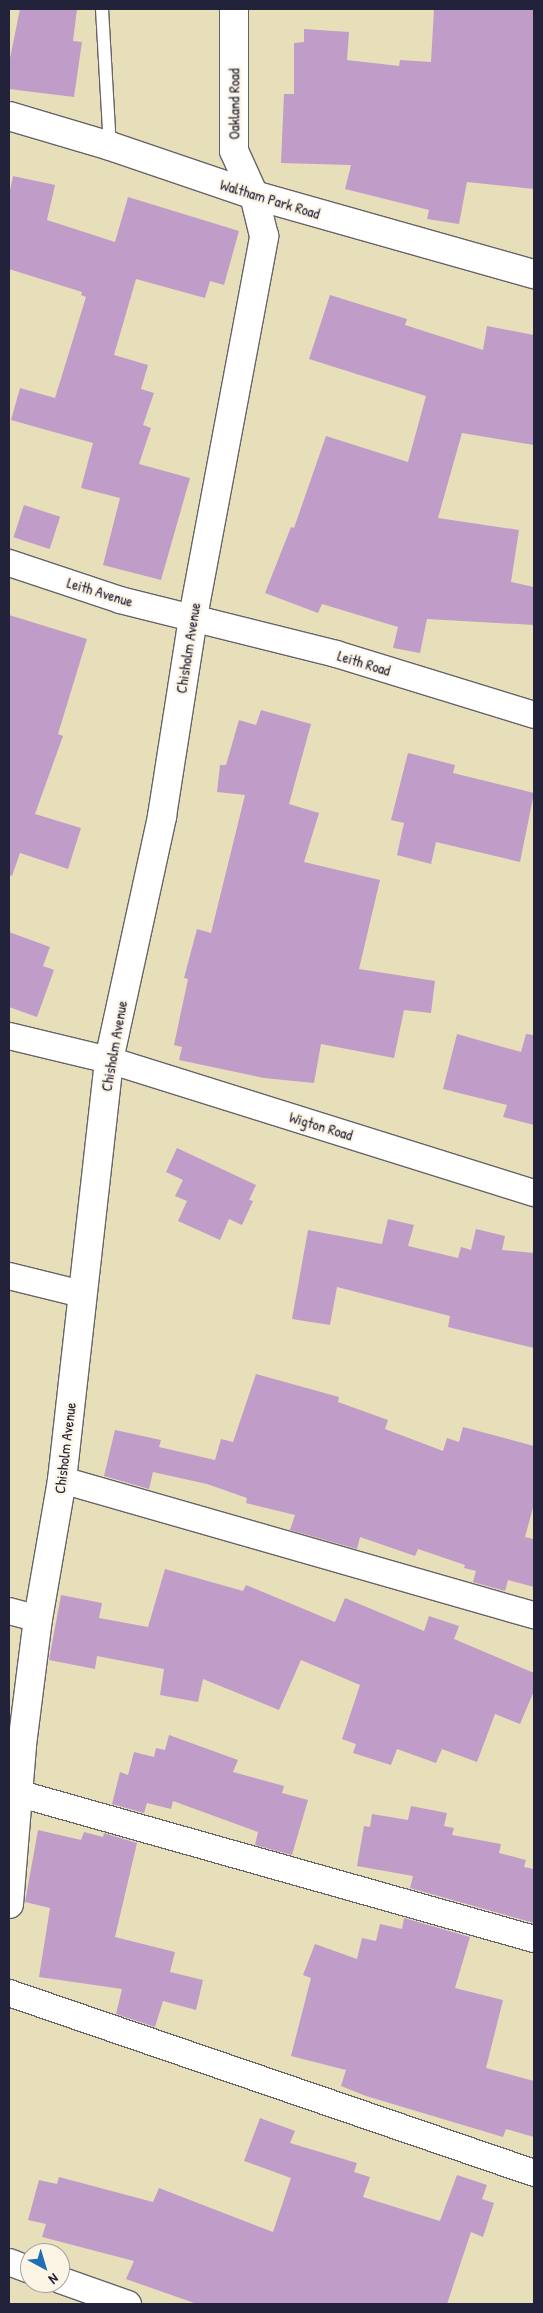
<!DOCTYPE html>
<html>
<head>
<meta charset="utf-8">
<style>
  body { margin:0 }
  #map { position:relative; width:543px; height:2313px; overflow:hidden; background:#e7dfba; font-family:"Patrick Hand",sans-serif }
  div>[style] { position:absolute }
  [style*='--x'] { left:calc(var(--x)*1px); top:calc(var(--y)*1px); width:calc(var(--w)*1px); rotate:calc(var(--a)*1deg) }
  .building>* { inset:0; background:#bf9dc8; transform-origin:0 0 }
  .roads { filter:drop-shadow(1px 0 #676467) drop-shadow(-1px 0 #676467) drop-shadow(0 1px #676467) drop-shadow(0 -1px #676467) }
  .lane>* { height:12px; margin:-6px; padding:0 6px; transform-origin:6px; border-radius:6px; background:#fff }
  .street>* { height:26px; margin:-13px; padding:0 13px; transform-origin:13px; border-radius:13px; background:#fff }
  .secondary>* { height:28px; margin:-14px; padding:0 14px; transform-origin:14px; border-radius:14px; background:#fff }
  span { translate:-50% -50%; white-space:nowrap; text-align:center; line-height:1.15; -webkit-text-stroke:4.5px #fcf5e5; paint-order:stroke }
  .street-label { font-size:15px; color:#22223b }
  .frame { position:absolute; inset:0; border:10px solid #22223b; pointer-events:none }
  .north { position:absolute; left:20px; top:2243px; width:50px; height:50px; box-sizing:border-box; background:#fcf5e5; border:1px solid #a5a1a1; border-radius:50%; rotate:141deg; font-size:14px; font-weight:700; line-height:20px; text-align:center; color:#22223b }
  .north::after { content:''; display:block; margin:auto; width:18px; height:22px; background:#1f6fb2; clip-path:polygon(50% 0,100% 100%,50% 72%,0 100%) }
</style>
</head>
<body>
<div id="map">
  <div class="building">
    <i style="clip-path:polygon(20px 9px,77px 9px,73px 41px,82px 42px,74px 97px,9px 89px,9px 63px)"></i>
    <i style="clip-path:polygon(434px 9px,534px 9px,534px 189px,467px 182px,459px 224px,427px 219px,429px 210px,345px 189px,351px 165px,281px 163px,284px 94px,294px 94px,294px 43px,304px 42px,304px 29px,349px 32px,347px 60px,399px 66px,400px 60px,431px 62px)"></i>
    <i style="clip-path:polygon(13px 176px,55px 185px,47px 220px,115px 242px,128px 197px,239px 231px,224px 285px,210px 281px,205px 298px,136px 279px,114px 355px,148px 365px,141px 389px,154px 393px,143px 425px,151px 428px,139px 464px,190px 478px,161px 580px,103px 565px,120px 498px,81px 488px,93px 443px,11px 420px,20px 388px,55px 398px,86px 297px,81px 295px,82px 292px,9px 269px,9px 195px)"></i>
    <i style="clip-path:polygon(330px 295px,407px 319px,405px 325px,483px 350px,487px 326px,534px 335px,534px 445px,462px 433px,438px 518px,519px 530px,511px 582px,534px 587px,534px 625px,427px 619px,420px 653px,393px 648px,398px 627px,322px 604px,318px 613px,265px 593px,291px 527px,294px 528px,326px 436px,408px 462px,426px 396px,309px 359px)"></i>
    <i style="left:24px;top:505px;width:38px;height:34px;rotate:18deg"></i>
    <i style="clip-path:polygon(9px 615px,87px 639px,58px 734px,63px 736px,35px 814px,81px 828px,68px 869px,20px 853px,12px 876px,9px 875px)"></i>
    <i style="clip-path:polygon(261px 710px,311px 724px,289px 804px,319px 813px,304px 862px,380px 880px,359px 969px,435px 981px,431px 1013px,404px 1010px,394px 1058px,321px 1044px,314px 1083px,264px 1078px,179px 1060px,182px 1047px,174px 1045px,188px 979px,184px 978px,197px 929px,211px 933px,245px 795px,217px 792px,220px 765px,226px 765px,239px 720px,256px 725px)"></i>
    <i style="clip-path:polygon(408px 753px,455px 765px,453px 773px,534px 793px,520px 862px,436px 842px,431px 864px,397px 855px,404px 823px,391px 820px)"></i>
    <i style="clip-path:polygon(9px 932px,50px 947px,43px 966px,54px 970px,37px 1017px,9px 1007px)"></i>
    <i style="clip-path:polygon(457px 1034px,521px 1052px,526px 1034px,534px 1035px,534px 1125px,503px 1117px,507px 1105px,443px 1089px)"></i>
    <i style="clip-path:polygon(177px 1148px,256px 1185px,249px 1200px,253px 1201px,242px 1225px,229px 1219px,220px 1240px,178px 1221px,187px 1201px,175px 1196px,183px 1180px,166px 1172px)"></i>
    <i style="clip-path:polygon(388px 1219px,414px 1225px,408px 1246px,458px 1258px,461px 1247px,471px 1250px,476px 1229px,505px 1236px,502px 1250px,534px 1253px,534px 1348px,448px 1327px,450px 1316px,337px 1287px,330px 1325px,292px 1319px,308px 1230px,382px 1244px)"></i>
    <i style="clip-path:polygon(256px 1374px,339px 1397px,338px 1402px,388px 1420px,385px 1429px,443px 1451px,447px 1438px,459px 1442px,463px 1427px,534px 1446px,534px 1504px,525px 1537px,534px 1539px,534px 1587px,508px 1580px,505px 1591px,473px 1582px,476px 1571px,464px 1568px,465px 1565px,418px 1549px,415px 1556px,360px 1537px,357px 1549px,290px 1530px,295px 1515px,246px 1503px,247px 1498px,207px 1484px,153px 1472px,149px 1489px,104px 1476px,115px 1430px,161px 1440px,159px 1447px,215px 1460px,221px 1439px,233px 1442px)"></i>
    <i style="clip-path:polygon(165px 1569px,243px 1591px,246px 1585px,335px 1622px,345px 1598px,424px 1631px,429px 1616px,459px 1626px,454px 1639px,534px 1673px,534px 1691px,520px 1724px,495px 1714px,477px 1762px,442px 1749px,436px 1763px,397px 1749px,391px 1765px,353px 1753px,356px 1744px,342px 1739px,360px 1685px,301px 1660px,279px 1710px,203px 1679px,198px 1702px,160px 1695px,164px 1669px,97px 1656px,95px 1669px,49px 1660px,61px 1595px,102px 1603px,99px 1618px,148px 1627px)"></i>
    <i style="clip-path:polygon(169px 1735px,238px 1760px,233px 1772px,284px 1786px,282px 1793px,308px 1800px,292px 1855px,255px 1845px,258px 1832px,173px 1801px,171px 1809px,147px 1803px,144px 1813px,112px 1804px,120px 1772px,128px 1775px,134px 1752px,154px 1757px,156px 1748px,165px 1750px)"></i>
    <i style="clip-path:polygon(411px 1806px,447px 1813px,444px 1826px,454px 1828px,452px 1835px,501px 1844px,499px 1853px,526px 1860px,524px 1867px,534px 1869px,534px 1923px,410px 1888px,413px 1876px,357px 1866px,364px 1826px,370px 1827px,372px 1814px,408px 1820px)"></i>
    <i style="clip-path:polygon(38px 1830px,81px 1840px,84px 1832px,103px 1837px,104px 1833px,137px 1843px,115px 1937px,175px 1952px,170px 1972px,203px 1980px,196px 2010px,163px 2001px,155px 2027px,116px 2014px,122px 1989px,39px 1977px,50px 1908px,25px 1902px)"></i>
    <i style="clip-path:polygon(404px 1918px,470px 1937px,455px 1988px,503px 2000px,486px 2068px,534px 2081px,534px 2137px,506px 2129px,503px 2137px,366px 2096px,341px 2086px,346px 2070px,291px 2056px,311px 1978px,303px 1975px,315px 1944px,357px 1959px,362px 1938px,376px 1941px,380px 1924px,402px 1929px)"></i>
    <i style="clip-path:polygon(260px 2118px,295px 2131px,290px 2143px,357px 2163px,354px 2172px,370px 2177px,363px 2197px,440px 2221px,457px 2175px,487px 2185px,482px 2199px,494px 2203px,483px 2237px,471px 2232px,447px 2304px,197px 2304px,126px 2279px,134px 2261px,42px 2237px,46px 2224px,28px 2220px,39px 2180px,57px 2184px,59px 2177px,153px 2202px,159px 2188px,273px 2232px,291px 2178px,244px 2161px)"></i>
  </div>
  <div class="roads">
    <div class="lane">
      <i style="--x:102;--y:9;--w:137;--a:86.7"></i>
    </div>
    <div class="street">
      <i style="--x:9;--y:563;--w:117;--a:18.4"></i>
      <i style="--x:120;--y:600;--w:223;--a:14"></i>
      <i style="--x:336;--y:654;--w:207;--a:17.1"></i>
      <i style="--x:9;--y:1036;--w:103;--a:13.5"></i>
      <i style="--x:109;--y:1060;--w:445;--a:17.4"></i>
      <i style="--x:9;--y:1276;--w:75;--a:13.9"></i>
      <i style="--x:62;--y:1480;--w:491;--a:16"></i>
      <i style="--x:9;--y:1611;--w:30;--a:15"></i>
      <i style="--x:17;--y:1793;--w:537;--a:15.77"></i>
      <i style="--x:9;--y:1993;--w:555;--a:18.92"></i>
      <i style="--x:9;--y:2262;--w:22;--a:21"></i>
      <i style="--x:60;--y:2280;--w:72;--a:19.4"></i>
    </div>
    <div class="secondary">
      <i style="--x:9;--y:116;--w:105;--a:16.5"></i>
      <i style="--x:110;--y:146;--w:152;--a:18.8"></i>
      <i style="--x:254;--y:195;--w:291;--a:15.8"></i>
      <i style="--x:9;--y:1904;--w:160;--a:-85.3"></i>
      <i style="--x:22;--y:1745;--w:127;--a:-82.8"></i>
      <i style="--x:38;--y:1619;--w:141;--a:-80.2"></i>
      <i style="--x:62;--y:1480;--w:423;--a:-83.6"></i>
      <i style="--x:109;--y:1060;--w:250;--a:-77.7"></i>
      <i style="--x:162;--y:816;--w:201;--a:-81.1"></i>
      <i style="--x:193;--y:617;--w:388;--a:-79.4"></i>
      <i style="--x:264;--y:236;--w:42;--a:-103.7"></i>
      <i style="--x:254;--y:195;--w:48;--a:-114.4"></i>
      <i style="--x:234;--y:151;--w:142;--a:-90"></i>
    </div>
  </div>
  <div class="street-label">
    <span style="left:234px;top:104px;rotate:-90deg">Oakland Road</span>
    <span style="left:270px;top:199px;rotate:17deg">Waltham Park Road</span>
    <span style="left:100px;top:592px;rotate:17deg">Leith Avenue</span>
    <span style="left:188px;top:648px;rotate:-81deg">Chisholm Avenue</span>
    <span style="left:364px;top:663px;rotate:17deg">Leith Road</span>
    <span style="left:114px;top:1046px;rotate:-80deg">Chisholm Avenue</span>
    <span style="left:321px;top:1126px;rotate:17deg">Wigton Road</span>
    <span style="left:65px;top:1448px;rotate:-83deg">Chisholm Avenue</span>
  </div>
  <div class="frame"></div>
  <div class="north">N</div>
</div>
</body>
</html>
